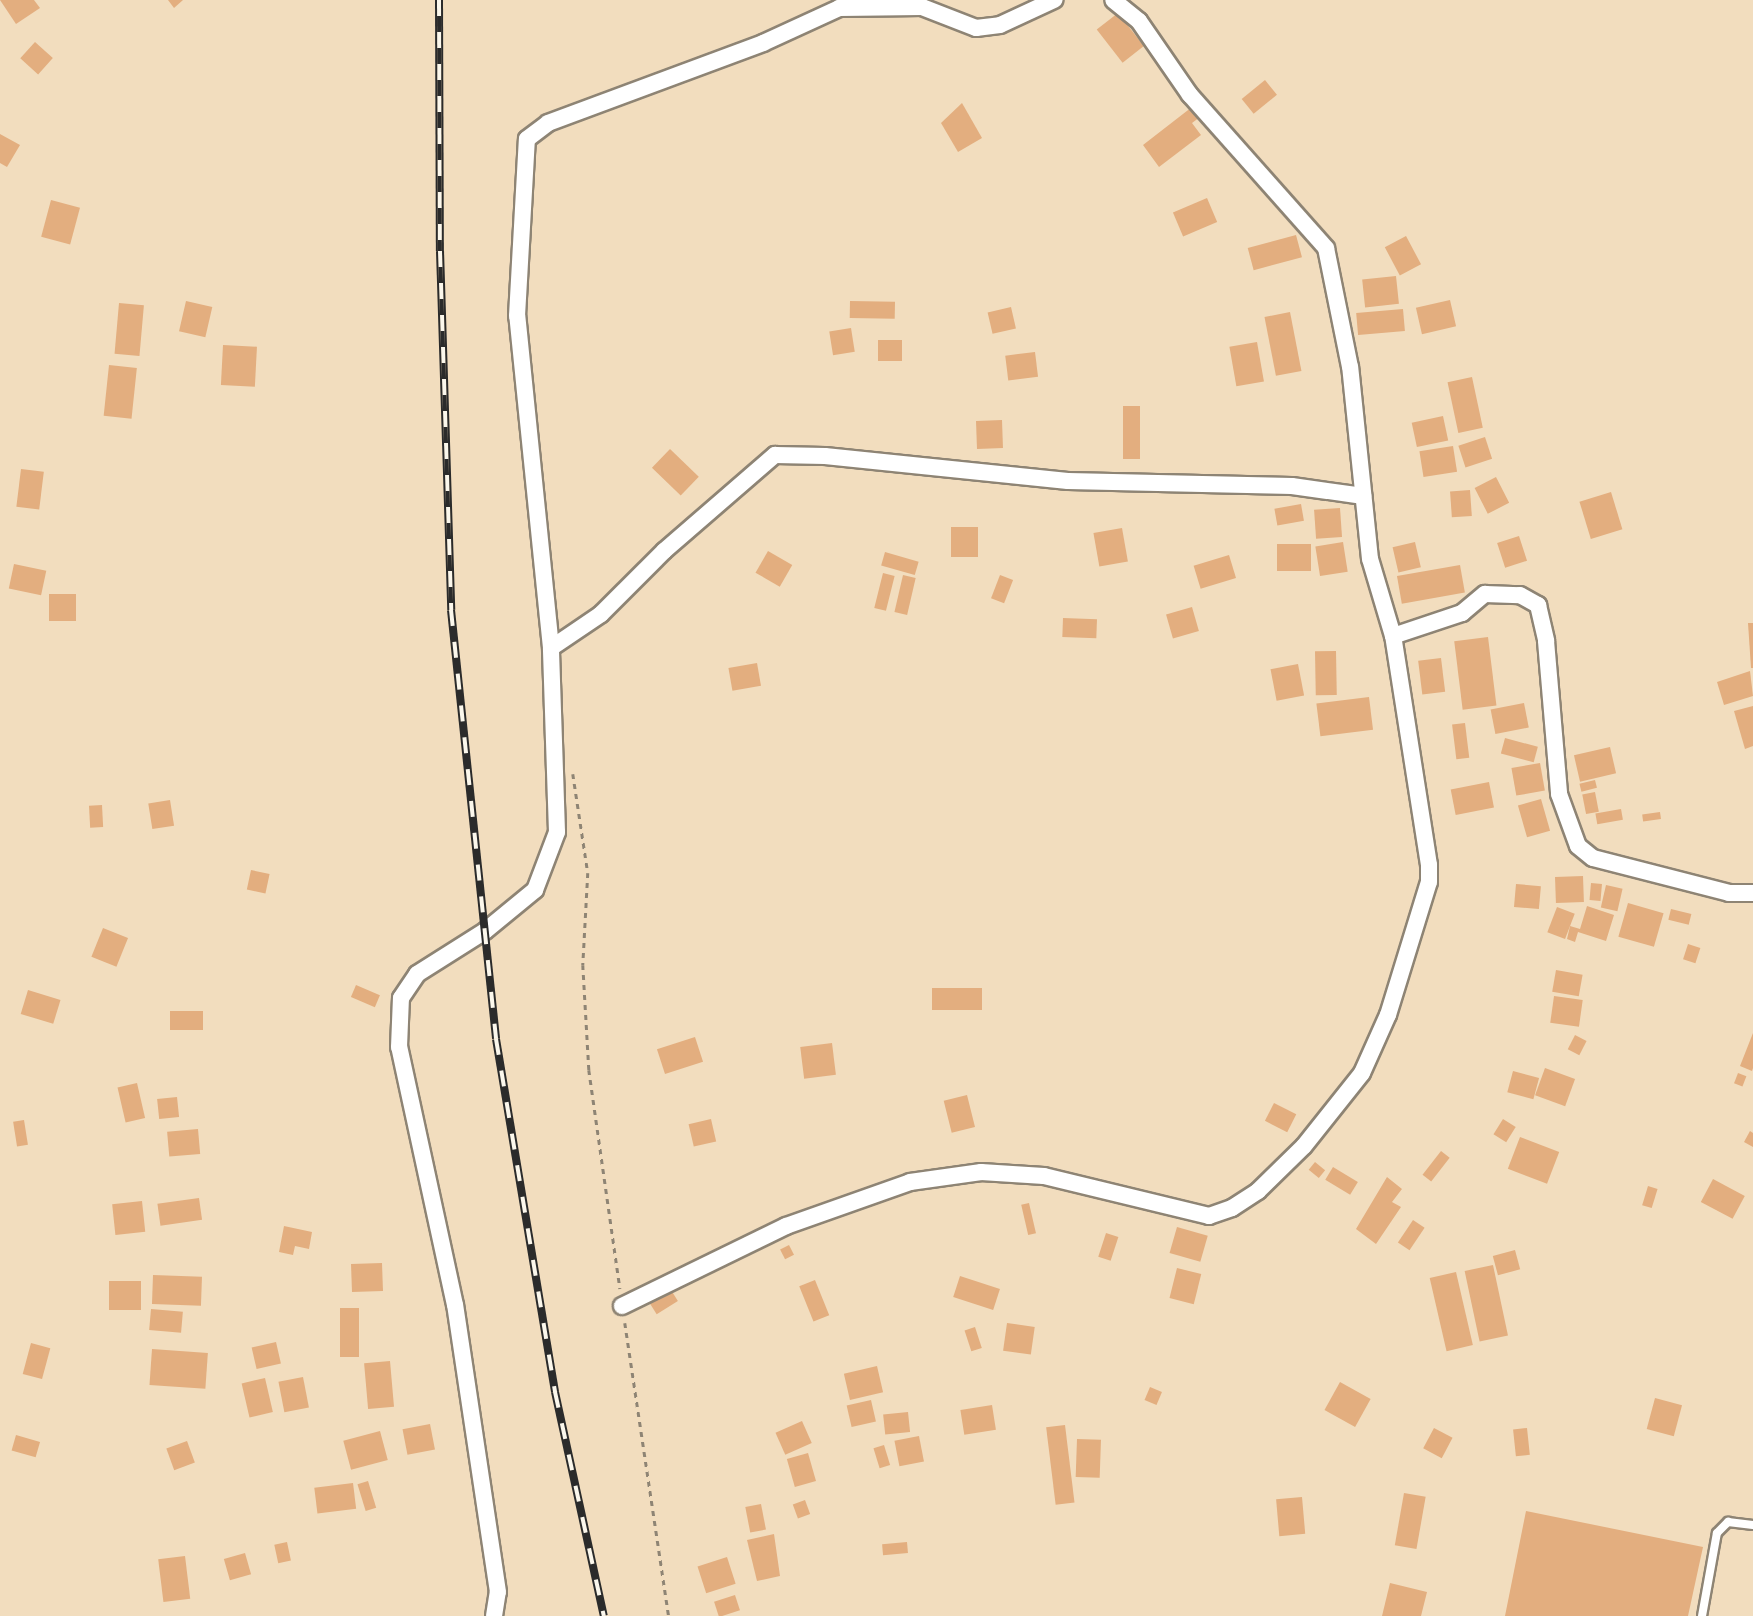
<!DOCTYPE html>
<html>
<head>
<meta charset="utf-8">
<style>
  body { margin:0 }
  #map { position:relative; width:1753px; height:1616px; overflow:hidden; background:#f2ddbe; font-family:"Balsamiq Sans",sans-serif }
  div>[style] { position:absolute }
  [style*='--x'] { left:calc(var(--x)*1px); top:calc(var(--y)*1px); width:calc(var(--w)*1px); rotate:calc(var(--a)*1deg) }
  .building>* { inset:0; background:#e3ae7f; transform-origin:0 0 }
  .path>* { height:2.5px; margin-top:-1.25px; transform-origin:0; background:repeating-linear-gradient(90deg,#8e8474 0 5px,transparent 0 10px) }
  .roads { filter:drop-shadow(2px 0 #8e8474) drop-shadow(-2px 0 #8e8474) drop-shadow(0 2px #8e8474) drop-shadow(0 -2px #8e8474) }
  .lane>* { height:8px; margin:-4px; padding:0 4px; transform-origin:4px; border-radius:4px; background:#fff }
  .street>* { height:16px; margin:-8px; padding:0 8px; transform-origin:8px; border-radius:8px; background:#fff }
  .rail>* { height:8px; margin-top:-4px; transform-origin:0; background:repeating-linear-gradient(90deg,#fbf7ec 0 16px,#2b2b2b 0 32px); box-sizing:border-box; border-block:2px solid #2b2b2b }
  span { translate:-50% -50%; white-space:nowrap; text-align:center; line-height:1.15; -webkit-text-stroke:5px #fbf7ec; paint-order:stroke }
</style>
</head>
<body>
<div id="map">
  <div class="building">
    <i style="clip-path:polygon(0 0,34px 0,40px 8px,16px 24px)"></i>
    <i style="clip-path:polygon(168px 0,183px 0,174px 8px)"></i>
    <i style="left:1118px;top:13px;width:42px;height:27px;rotate:52deg"></i>
    <i style="left:35px;top:42px;width:24px;height:22px;rotate:42deg"></i>
    <i style="left:1265px;top:80px;width:19px;height:30px;rotate:51deg"></i>
    <i style="clip-path:polygon(962px 103px,982px 138px,958px 152px,941px 123px)"></i>
    <i style="clip-path:polygon(1192px 107px,1200px 117px,1192px 123px,1201px 135px,1159px 167px,1143px 145px)"></i>
    <i style="clip-path:polygon(0 134px,20px 145px,7px 167px,0 163px)"></i>
    <i style="left:1207px;top:198px;width:26px;height:37px;rotate:67deg"></i>
    <i style="left:51px;top:200px;width:30px;height:38px;rotate:15deg"></i>
    <i style="left:1296px;top:235px;width:23px;height:50px;rotate:75deg"></i>
    <i style="left:1406px;top:236px;width:32px;height:24px;rotate:62deg"></i>
    <i style="left:1396px;top:276px;width:28px;height:34px;rotate:84deg"></i>
    <i style="left:1450px;top:300px;width:27px;height:35px;rotate:77deg"></i>
    <i style="left:186px;top:301px;width:27px;height:31px;rotate:13deg"></i>
    <i style="left:850px;top:301px;width:45px;height:17px;rotate:1deg"></i>
    <i style="left:119px;top:303px;width:25px;height:51px;rotate:5deg"></i>
    <i style="left:1011px;top:307px;width:22px;height:24px;rotate:77deg"></i>
    <i style="left:1403px;top:309px;width:22px;height:47px;rotate:85deg"></i>
    <i style="left:1290px;top:312px;width:60px;height:26px;rotate:79deg"></i>
    <i style="left:851px;top:328px;width:24px;height:22px;rotate:81deg"></i>
    <i style="left:878px;top:340px;width:24px;height:21px"></i>
    <i style="left:1257px;top:342px;width:40px;height:28px;rotate:80deg"></i>
    <i style="left:223px;top:345px;width:34px;height:40px;rotate:3deg"></i>
    <i style="left:1035px;top:352px;width:25px;height:30px;rotate:83deg"></i>
    <i style="left:109px;top:365px;width:28px;height:51px;rotate:6deg"></i>
    <i style="left:1472px;top:377px;width:52px;height:25px;rotate:78deg"></i>
    <i style="left:1123px;top:406px;width:17px;height:53px"></i>
    <i style="left:1443px;top:416px;width:25px;height:32px;rotate:78deg"></i>
    <i style="left:1002px;top:420px;width:28px;height:26px;rotate:88deg"></i>
    <i style="left:1485px;top:437px;width:23px;height:28px;rotate:72deg"></i>
    <i style="left:1453px;top:446px;width:26px;height:34px;rotate:81deg"></i>
    <i style="left:670px;top:449px;width:40px;height:26px;rotate:44deg"></i>
    <i style="left:21px;top:469px;width:23px;height:38px;rotate:7deg"></i>
    <i style="left:1496px;top:477px;width:29px;height:24px;rotate:63deg"></i>
    <i style="left:1470px;top:490px;width:26px;height:20px;rotate:86deg"></i>
    <i style="left:1611px;top:492px;width:39px;height:33px;rotate:73deg"></i>
    <i style="left:1301px;top:504px;width:17px;height:27px;rotate:80deg"></i>
    <i style="left:1340px;top:508px;width:29px;height:26px;rotate:86deg"></i>
    <i style="left:951px;top:527px;width:27px;height:30px"></i>
    <i style="left:1122px;top:528px;width:34px;height:29px;rotate:80deg"></i>
    <i style="left:1519px;top:536px;width:26px;height:23px;rotate:72deg"></i>
    <i style="left:1343px;top:542px;width:30px;height:28px;rotate:81deg"></i>
    <i style="left:1415px;top:542px;width:26px;height:23px;rotate:77deg"></i>
    <i style="left:1277px;top:544px;width:34px;height:27px"></i>
    <i style="left:768px;top:551px;width:28px;height:25px;rotate:30deg"></i>
    <i style="left:885px;top:552px;width:35px;height:14px;rotate:16deg"></i>
    <i style="left:1229px;top:555px;width:24px;height:37px;rotate:73deg"></i>
    <i style="left:14px;top:564px;width:33px;height:25px;rotate:12deg"></i>
    <i style="left:1460px;top:565px;width:28px;height:64px;rotate:80deg"></i>
    <i style="left:883px;top:573px;width:12px;height:36px;rotate:14deg"></i>
    <i style="left:903px;top:575px;width:13px;height:38px;rotate:13deg"></i>
    <i style="left:1000px;top:575px;width:14px;height:25px;rotate:21deg"></i>
    <i style="left:49px;top:594px;width:27px;height:27px"></i>
    <i style="left:1192px;top:607px;width:25px;height:27px;rotate:74deg"></i>
    <i style="left:1063px;top:618px;width:34px;height:19px;rotate:2deg"></i>
    <i style="clip-path:polygon(1748px 623px,1753px 623px,1753px 668px,1751px 668px)"></i>
    <i style="left:1488px;top:637px;width:69px;height:34px;rotate:83deg"></i>
    <i style="left:1336px;top:651px;width:44px;height:21px;rotate:89deg"></i>
    <i style="left:1441px;top:658px;width:34px;height:23px;rotate:83deg"></i>
    <i style="left:757px;top:663px;width:23px;height:29px;rotate:80deg"></i>
    <i style="left:1298px;top:664px;width:32px;height:28px;rotate:79deg"></i>
    <i style="clip-path:polygon(1750px 671px,1753px 696px,1724px 705px,1717px 682px)"></i>
    <i style="left:1369px;top:697px;width:33px;height:53px;rotate:83deg"></i>
    <i style="left:1524px;top:703px;width:25px;height:34px;rotate:79deg"></i>
    <i style="clip-path:polygon(1753px 706px,1753px 746px,1745px 749px,1734px 711px)"></i>
    <i style="left:1465px;top:723px;width:35px;height:13px;rotate:83deg"></i>
    <i style="left:1505px;top:738px;width:34px;height:16px;rotate:15deg"></i>
    <i style="left:1610px;top:747px;width:27px;height:37px;rotate:77deg"></i>
    <i style="left:1540px;top:763px;width:28px;height:29px;rotate:80deg"></i>
    <i style="left:1595px;top:780px;width:8px;height:16px;rotate:76deg"></i>
    <i style="left:1489px;top:782px;width:26px;height:39px;rotate:79deg"></i>
    <i style="left:1595px;top:792px;width:20px;height:13px;rotate:79deg"></i>
    <i style="left:1541px;top:799px;width:33px;height:24px;rotate:74deg"></i>
    <i style="left:170px;top:800px;width:26px;height:22px;rotate:81deg"></i>
    <i style="left:102px;top:805px;width:22px;height:13px;rotate:87deg"></i>
    <i style="left:1621px;top:809px;width:11px;height:26px;rotate:80deg"></i>
    <i style="left:1660px;top:812px;width:7px;height:18px;rotate:82deg"></i>
    <i style="left:251px;top:870px;width:19px;height:20px;rotate:12deg"></i>
    <i style="left:1583px;top:876px;width:26px;height:28px;rotate:88deg"></i>
    <i style="left:1591px;top:883px;width:11px;height:17px;rotate:5deg"></i>
    <i style="left:1516px;top:884px;width:25px;height:23px;rotate:5deg"></i>
    <i style="left:1606px;top:885px;width:17px;height:23px;rotate:13deg"></i>
    <i style="left:1628px;top:903px;width:37px;height:35px;rotate:16deg"></i>
    <i style="clip-path:polygon(1587px 906px,1614px 915px,1606px 941px,1578px 932px,1575px 942px,1567px 939px,1570px 926px,1580px 929px)"></i>
    <i style="left:1557px;top:907px;width:19px;height:27px;rotate:21deg"></i>
    <i style="left:1671px;top:909px;width:21px;height:11px;rotate:14deg"></i>
    <i style="left:103px;top:928px;width:27px;height:31px;rotate:22deg"></i>
    <i style="left:1688px;top:944px;width:13px;height:16px;rotate:18deg"></i>
    <i style="left:1556px;top:970px;width:27px;height:22px;rotate:10deg"></i>
    <i style="left:356px;top:985px;width:26px;height:13px;rotate:23deg"></i>
    <i style="left:982px;top:988px;width:22px;height:50px;rotate:90deg"></i>
    <i style="left:28px;top:990px;width:34px;height:25px;rotate:17deg"></i>
    <i style="left:1554px;top:996px;width:29px;height:27px;rotate:8deg"></i>
    <i style="left:170px;top:1011px;width:33px;height:19px"></i>
    <i style="clip-path:polygon(1753px 1033px,1753px 1068px,1752px 1071px,1740px 1066px)"></i>
    <i style="left:1575px;top:1035px;width:13px;height:16px;rotate:27deg"></i>
    <i style="left:695px;top:1037px;width:26px;height:40px;rotate:72deg"></i>
    <i style="left:832px;top:1043px;width:32px;height:32px;rotate:83deg"></i>
    <i style="left:1545px;top:1068px;width:32px;height:29px;rotate:20deg"></i>
    <i style="left:1513px;top:1071px;width:27px;height:22px;rotate:15deg"></i>
    <i style="left:1738px;top:1073px;width:9px;height:11px;rotate:21deg"></i>
    <i style="left:137px;top:1083px;width:36px;height:20px;rotate:77deg"></i>
    <i style="left:967px;top:1095px;width:33px;height:24px;rotate:76deg"></i>
    <i style="left:177px;top:1097px;width:20px;height:20px;rotate:84deg"></i>
    <i style="left:1274px;top:1103px;width:25px;height:20px;rotate:27deg"></i>
    <i style="left:711px;top:1119px;width:23px;height:23px;rotate:77deg"></i>
    <i style="left:1503px;top:1119px;width:15px;height:18px;rotate:32deg"></i>
    <i style="left:24px;top:1120px;width:25px;height:11px;rotate:81deg"></i>
    <i style="left:198px;top:1129px;width:25px;height:31px;rotate:85deg"></i>
    <i style="clip-path:polygon(1750px 1131px,1753px 1133px,1753px 1147px,1744px 1142px)"></i>
    <i style="left:1520px;top:1137px;width:42px;height:34px;rotate:21deg"></i>
    <i style="left:1441px;top:1151px;width:11px;height:30px;rotate:38deg"></i>
    <i style="left:1315px;top:1162px;width:13px;height:10px;rotate:39deg"></i>
    <i style="left:1333px;top:1167px;width:29px;height:15px;rotate:31deg"></i>
    <i style="clip-path:polygon(1387px 1177px,1402px 1189px,1392px 1202px,1401px 1207px,1376px 1244px,1356px 1229px)"></i>
    <i style="left:1713px;top:1179px;width:36px;height:26px;rotate:28deg"></i>
    <i style="left:1648px;top:1186px;width:10px;height:20px;rotate:17deg"></i>
    <i style="left:199px;top:1198px;width:22px;height:42px;rotate:82deg"></i>
    <i style="left:142px;top:1201px;width:31px;height:30px;rotate:84deg"></i>
    <i style="left:1029px;top:1203px;width:31px;height:8px;rotate:77deg"></i>
    <i style="left:1413px;top:1220px;width:14px;height:27px;rotate:34deg"></i>
    <i style="clip-path:polygon(284px 1226px,312px 1232px,309px 1249px,295px 1246px,293px 1255px,279px 1252px)"></i>
    <i style="left:1177px;top:1227px;width:32px;height:27px;rotate:16deg"></i>
    <i style="left:1106px;top:1233px;width:13px;height:25px;rotate:18deg"></i>
    <i style="left:789px;top:1245px;width:11px;height:10px;rotate:63deg"></i>
    <i style="left:1515px;top:1250px;width:20px;height:23px;rotate:75deg"></i>
    <i style="left:382px;top:1263px;width:28px;height:31px;rotate:88deg"></i>
    <i style="left:1493px;top:1265px;width:72px;height:29px;rotate:78deg"></i>
    <i style="left:1177px;top:1268px;width:25px;height:31px;rotate:14deg"></i>
    <i style="left:1456px;top:1272px;width:75px;height:27px;rotate:77deg"></i>
    <i style="left:153px;top:1275px;width:49px;height:29px;rotate:2deg"></i>
    <i style="left:960px;top:1276px;width:42px;height:22px;rotate:18deg"></i>
    <i style="left:815px;top:1280px;width:38px;height:17px;rotate:68deg"></i>
    <i style="left:109px;top:1281px;width:32px;height:29px"></i>
    <i style="left:671px;top:1290px;width:13px;height:25px;rotate:58deg"></i>
    <i style="left:340px;top:1308px;width:19px;height:49px"></i>
    <i style="left:151px;top:1309px;width:32px;height:21px;rotate:5deg"></i>
    <i style="left:1007px;top:1323px;width:28px;height:28px;rotate:8deg"></i>
    <i style="left:975px;top:1327px;width:22px;height:11px;rotate:72deg"></i>
    <i style="left:276px;top:1342px;width:22px;height:25px;rotate:77deg"></i>
    <i style="left:31px;top:1343px;width:20px;height:32px;rotate:15deg"></i>
    <i style="left:152px;top:1349px;width:56px;height:36px;rotate:4deg"></i>
    <i style="left:390px;top:1361px;width:46px;height:26px;rotate:85deg"></i>
    <i style="left:877px;top:1366px;width:27px;height:34px;rotate:77deg"></i>
    <i style="left:303px;top:1377px;width:31px;height:25px;rotate:79deg"></i>
    <i style="left:265px;top:1378px;width:35px;height:24px;rotate:77deg"></i>
    <i style="left:1340px;top:1382px;width:35px;height:32px;rotate:29deg"></i>
    <i style="left:1150px;top:1387px;width:13px;height:14px;rotate:23deg"></i>
    <i style="left:1655px;top:1398px;width:28px;height:32px;rotate:15deg"></i>
    <i style="left:871px;top:1400px;width:22px;height:25px;rotate:77deg"></i>
    <i style="left:992px;top:1405px;width:25px;height:32px;rotate:81deg"></i>
    <i style="left:908px;top:1412px;width:20px;height:25px;rotate:84deg"></i>
    <i style="left:802px;top:1421px;width:24px;height:29px;rotate:66deg"></i>
    <i style="left:430px;top:1424px;width:26px;height:28px;rotate:79deg"></i>
    <i style="left:1065px;top:1425px;width:78px;height:19px;rotate:83deg"></i>
    <i style="left:1434px;top:1428px;width:21px;height:23px;rotate:28deg"></i>
    <i style="left:1527px;top:1428px;width:27px;height:14px;rotate:84deg"></i>
    <i style="left:380px;top:1431px;width:30px;height:38px;rotate:75deg"></i>
    <i style="left:16px;top:1435px;width:25px;height:16px;rotate:16deg"></i>
    <i style="left:919px;top:1436px;width:26px;height:25px;rotate:79deg"></i>
    <i style="left:1077px;top:1439px;width:24px;height:38px;rotate:2deg"></i>
    <i style="left:187px;top:1441px;width:23px;height:22px;rotate:70deg"></i>
    <i style="left:884px;top:1445px;width:21px;height:11px;rotate:73deg"></i>
    <i style="left:808px;top:1453px;width:29px;height:22px;rotate:74deg"></i>
    <i style="left:368px;top:1481px;width:28px;height:11px;rotate:73deg"></i>
    <i style="left:353px;top:1483px;width:26px;height:39px;rotate:83deg"></i>
    <i style="left:1404px;top:1493px;width:22px;height:53px;rotate:10deg"></i>
    <i style="left:1302px;top:1497px;width:37px;height:26px;rotate:85deg"></i>
    <i style="left:805px;top:1500px;width:15px;height:13px;rotate:70deg"></i>
    <i style="left:761px;top:1504px;width:26px;height:16px;rotate:79deg"></i>
    <i style="clip-path:polygon(1526px 1511px,1703px 1547px,1688px 1616px,1505px 1616px)"></i>
    <i style="clip-path:polygon(774px 1534px,780px 1576px,757px 1581px,747px 1540px)"></i>
    <i style="left:287px;top:1542px;width:19px;height:13px;rotate:78deg"></i>
    <i style="left:907px;top:1542px;width:11px;height:25px;rotate:85deg"></i>
    <i style="left:245px;top:1553px;width:22px;height:22px;rotate:74deg"></i>
    <i style="left:185px;top:1556px;width:43px;height:27px;rotate:83deg"></i>
    <i style="left:727px;top:1557px;width:28px;height:31px;rotate:72deg"></i>
    <i style="clip-path:polygon(1390px 1583px,1427px 1592px,1421px 1616px,1382px 1616px)"></i>
    <i style="left:735px;top:1595px;width:16px;height:22px;rotate:72deg"></i>
  </div>
  <div class="path">
    <i style="--x:573;--y:774;--w:100;--a:81.4"></i>
    <i style="--x:588;--y:873;--w:92;--a:93.1"></i>
    <i style="--x:583;--y:965;--w:105;--a:86.7"></i>
    <i style="--x:589;--y:1070;--w:221;--a:81.9"></i>
    <i style="--x:625;--y:1323;--w:296;--a:81.5"></i>
  </div>
  <div class="roads">
    <div class="lane">
      <i style="--x:1702;--y:1616;--w:84;--a:-79.8"></i>
      <i style="--x:1717;--y:1533;--w:16;--a:-45"></i>
      <i style="--x:1728;--y:1522;--w:25;--a:7"></i>
    </div>
    <div class="street">
      <i style="--x:1393;--y:636;--w:73;--a:-18.4"></i>
      <i style="--x:1462;--y:613;--w:30;--a:-40"></i>
      <i style="--x:1485;--y:594;--w:35;--a:2"></i>
      <i style="--x:1520;--y:595;--w:21;--a:29"></i>
      <i style="--x:1538;--y:605;--w:37;--a:77"></i>
      <i style="--x:1546;--y:641;--w:154;--a:85.1"></i>
      <i style="--x:1559;--y:794;--w:55;--a:69.9"></i>
      <i style="--x:1578;--y:846;--w:19;--a:39"></i>
      <i style="--x:1593;--y:858;--w:140;--a:14.4"></i>
      <i style="--x:1729;--y:893;--w:24;--a:0"></i>
      <i style="--x:551;--y:648;--w:60;--a:-34.2"></i>
      <i style="--x:601;--y:614;--w:89;--a:-45"></i>
      <i style="--x:664;--y:551;--w:147;--a:-40.9"></i>
      <i style="--x:775;--y:455;--w:50;--a:1.1"></i>
      <i style="--x:825;--y:456;--w:244;--a:5.9"></i>
      <i style="--x:1068;--y:481;--w:224;--a:1.3"></i>
      <i style="--x:1292;--y:486;--w:72;--a:8"></i>
      <i style="--x:622;--y:1306;--w:182;--a:-26"></i>
      <i style="--x:786;--y:1226;--w:132;--a:-19.5"></i>
      <i style="--x:910;--y:1182;--w:72;--a:-8"></i>
      <i style="--x:981;--y:1172;--w:63;--a:3.6"></i>
      <i style="--x:1044;--y:1176;--w:170;--a:13.6"></i>
      <i style="--x:1209;--y:1216;--w:24;--a:-19"></i>
      <i style="--x:1232;--y:1208;--w:31;--a:-33"></i>
      <i style="--x:1258;--y:1191;--w:64;--a:-44.4"></i>
      <i style="--x:1304;--y:1146;--w:93;--a:-51.5"></i>
      <i style="--x:1362;--y:1073;--w:64;--a:-65.9"></i>
      <i style="--x:1388;--y:1015;--w:139;--a:-72.9"></i>
      <i style="--x:1429;--y:882;--w:17;--a:-90"></i>
      <i style="--x:1429;--y:865;--w:232;--a:-98.9"></i>
      <i style="--x:1393;--y:636;--w:80;--a:-106.6"></i>
      <i style="--x:1370;--y:559;--w:193;--a:-95.9"></i>
      <i style="--x:1350;--y:367;--w:121;--a:-101.4"></i>
      <i style="--x:1326;--y:248;--w:205;--a:-131.6"></i>
      <i style="--x:1190;--y:95;--w:90;--a:-124.6"></i>
      <i style="--x:1139;--y:21;--w:33;--a:-141"></i>
      <i style="--x:494;--y:1616;--w:24;--a:-81"></i>
      <i style="--x:498;--y:1592;--w:290;--a:-98.5"></i>
      <i style="--x:455;--y:1305;--w:264;--a:-102.2"></i>
      <i style="--x:399;--y:1047;--w:49;--a:-87.7"></i>
      <i style="--x:401;--y:998;--w:29;--a:-56"></i>
      <i style="--x:417;--y:974;--w:80;--a:-32.3"></i>
      <i style="--x:485;--y:931;--w:65;--a:-39.4"></i>
      <i style="--x:535;--y:890;--w:62;--a:-69.2"></i>
      <i style="--x:557;--y:832;--w:184;--a:-91.9"></i>
      <i style="--x:551;--y:648;--w:334;--a:-95.8"></i>
      <i style="--x:517;--y:316;--w:177;--a:-86.8"></i>
      <i style="--x:527;--y:139;--w:26;--a:-37"></i>
      <i style="--x:548;--y:123;--w:229;--a:-20.4"></i>
      <i style="--x:763;--y:43;--w:84;--a:-24.7"></i>
      <i style="--x:839;--y:8;--w:83;--a:-0.7"></i>
      <i style="--x:922;--y:7;--w:58;--a:21.3"></i>
      <i style="--x:976;--y:28;--w:24;--a:-7"></i>
      <i style="--x:1000;--y:25;--w:60;--a:-24.8"></i>
    </div>
  </div>
  <div class="rail">
    <i style="--x:439;--y:0;--w:251;--a:89.8"></i>
    <i style="--x:440;--y:251;--w:359;--a:88.2"></i>
    <i style="--x:451;--y:610;--w:431;--a:84"></i>
    <i style="--x:496;--y:1039;--w:358;--a:80.5"></i>
    <i style="--x:555;--y:1392;--w:229;--a:77.7"></i>
  </div>
</div>
</body>
</html>
